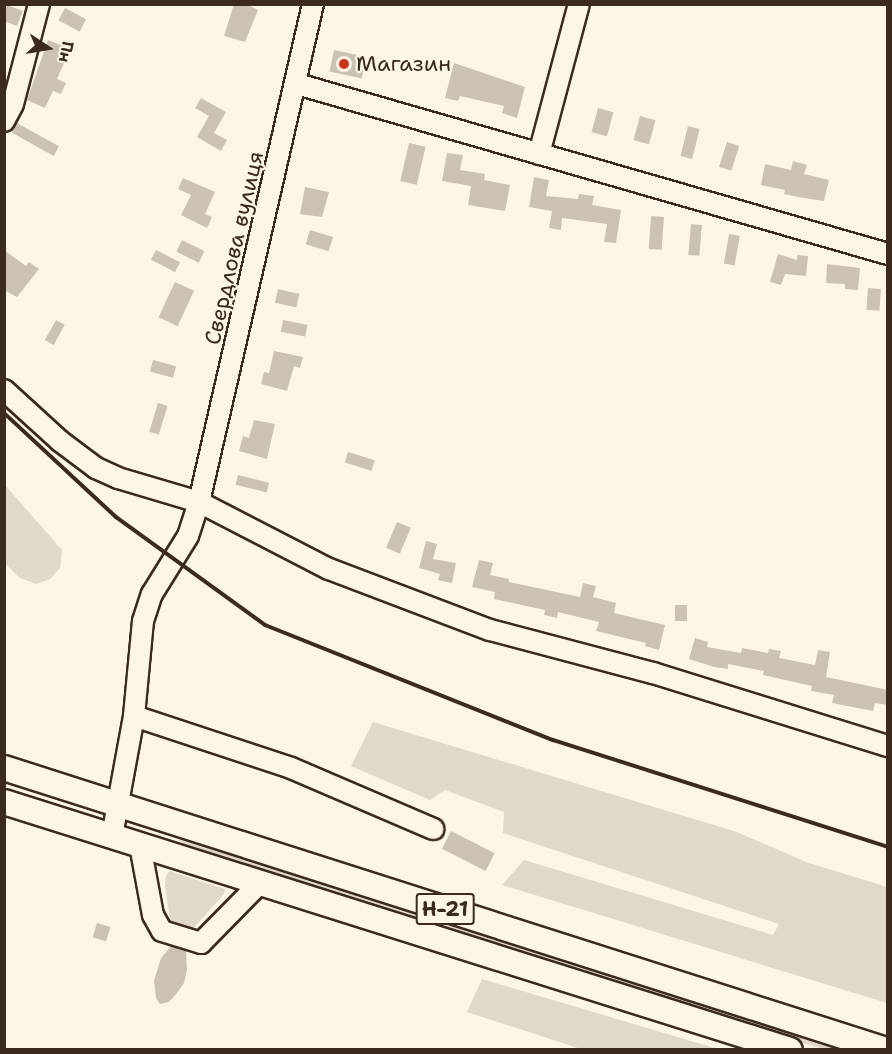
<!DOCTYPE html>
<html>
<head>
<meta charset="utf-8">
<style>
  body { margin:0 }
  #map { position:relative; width:892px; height:1054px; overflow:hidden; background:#fcf5e5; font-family:"Shantell Sans",sans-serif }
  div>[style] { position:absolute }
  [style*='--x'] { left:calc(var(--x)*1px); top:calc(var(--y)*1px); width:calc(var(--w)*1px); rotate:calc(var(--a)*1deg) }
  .green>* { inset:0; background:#e0d8c8 }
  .building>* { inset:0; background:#ccc2b3; transform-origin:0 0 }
  .roads { filter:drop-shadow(2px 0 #3b2a1e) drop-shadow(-2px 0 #3b2a1e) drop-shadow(0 2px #3b2a1e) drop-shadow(0 -2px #3b2a1e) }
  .minor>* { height:20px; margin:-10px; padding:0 10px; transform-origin:10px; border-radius:10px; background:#fcf5e5 }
  .major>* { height:24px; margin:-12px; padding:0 12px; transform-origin:12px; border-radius:12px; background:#fcf5e5 }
  .rail>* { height:4px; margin:-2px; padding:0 2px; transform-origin:2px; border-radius:2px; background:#3b2a1e }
  .dots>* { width:16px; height:16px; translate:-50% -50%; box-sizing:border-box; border:3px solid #fcf5e5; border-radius:50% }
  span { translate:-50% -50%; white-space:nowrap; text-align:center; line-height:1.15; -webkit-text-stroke:4.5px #fcf5e5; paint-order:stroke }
  .shield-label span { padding:2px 4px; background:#fcf5e5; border:2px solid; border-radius:4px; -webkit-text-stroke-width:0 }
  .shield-label { font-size:21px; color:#3b2a1e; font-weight:700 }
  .poi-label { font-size:22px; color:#3b2a1e }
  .left { translate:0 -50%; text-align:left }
  .street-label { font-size:22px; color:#3b2a1e }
  .frame { position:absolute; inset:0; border:6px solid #3b2a1e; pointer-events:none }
  .north { position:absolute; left:18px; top:18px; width:60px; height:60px; -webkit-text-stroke:4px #fcf5e5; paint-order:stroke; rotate:102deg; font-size:16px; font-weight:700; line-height:24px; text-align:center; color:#3b2a1e }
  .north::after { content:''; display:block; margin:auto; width:21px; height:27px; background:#3b2a1e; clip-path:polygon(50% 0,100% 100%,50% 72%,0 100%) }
</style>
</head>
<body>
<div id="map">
  <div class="green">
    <i style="clip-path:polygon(4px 484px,62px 550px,60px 568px,50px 579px,36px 584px,20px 578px,5px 563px)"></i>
    <i style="clip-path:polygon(373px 722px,737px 832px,806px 862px,887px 887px,887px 1003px,502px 885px,524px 860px,773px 935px,779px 924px,503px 833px,504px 812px,445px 790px,430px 800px,351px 766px)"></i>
    <i style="clip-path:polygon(185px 837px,858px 1049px,823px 1049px,186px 847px,180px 840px)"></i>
    <i style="clip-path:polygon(169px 871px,225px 889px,224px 894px,190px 932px,171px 927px,165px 886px,166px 876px)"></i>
    <i style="clip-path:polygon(482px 979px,718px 1049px,581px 1049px,467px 1012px)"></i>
  </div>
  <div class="building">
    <i style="clip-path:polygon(4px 4px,23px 11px,17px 26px,4px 21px)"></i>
    <i style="clip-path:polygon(234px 4px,246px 4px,258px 10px,245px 42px,224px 36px)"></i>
    <i style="left:65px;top:8px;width:24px;height:14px;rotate:28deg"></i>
    <i style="clip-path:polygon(48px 40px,70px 49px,57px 79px,66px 83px,61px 94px,53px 91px,45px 108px,27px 100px)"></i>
    <i style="left:334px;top:50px;width:33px;height:22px;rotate:12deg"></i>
    <i style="clip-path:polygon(454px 63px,525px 87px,517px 118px,502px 113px,504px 106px,460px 96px,458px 101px,445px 98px)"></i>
    <i style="clip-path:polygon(201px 98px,226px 112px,214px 133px,227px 140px,221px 151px,197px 137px,209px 116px,195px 108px)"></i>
    <i style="left:598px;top:108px;width:16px;height:25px;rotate:15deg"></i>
    <i style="left:640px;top:116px;width:16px;height:25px;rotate:15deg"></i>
    <i style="left:17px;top:123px;width:48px;height:11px;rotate:29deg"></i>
    <i style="left:688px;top:126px;width:12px;height:31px;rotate:14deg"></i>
    <i style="left:727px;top:142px;width:13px;height:26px;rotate:18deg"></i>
    <i style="left:409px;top:143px;width:17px;height:39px;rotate:13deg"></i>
    <i style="clip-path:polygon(447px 153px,463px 155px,460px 170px,485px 174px,484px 180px,510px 185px,505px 211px,468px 205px,471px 186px,442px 181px)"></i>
    <i style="clip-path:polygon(793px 161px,807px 165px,804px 174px,829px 180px,824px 201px,798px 197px,784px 194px,785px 190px,761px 185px,765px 164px,791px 170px)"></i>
    <i style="clip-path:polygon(534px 177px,549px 180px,546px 196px,578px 199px,579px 194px,594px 196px,592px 205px,621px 210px,616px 243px,604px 242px,607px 224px,562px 218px,561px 230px,549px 228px,552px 211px,529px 207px)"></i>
    <i style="clip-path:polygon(183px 178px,215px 192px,205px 214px,212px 217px,207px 228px,181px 215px,191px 195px,178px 189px)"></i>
    <i style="clip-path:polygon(305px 187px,329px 192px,322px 217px,300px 214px)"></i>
    <i style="left:651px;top:216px;width:13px;height:33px;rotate:4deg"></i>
    <i style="left:691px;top:224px;width:11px;height:31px;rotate:5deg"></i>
    <i style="left:310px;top:230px;width:24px;height:15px;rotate:17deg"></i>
    <i style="left:729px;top:234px;width:11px;height:30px;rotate:10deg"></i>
    <i style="left:182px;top:240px;width:25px;height:13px;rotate:26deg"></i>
    <i style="clip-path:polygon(4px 250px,26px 266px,29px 262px,39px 269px,17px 297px,4px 290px)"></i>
    <i style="left:156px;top:250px;width:27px;height:11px;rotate:27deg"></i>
    <i style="clip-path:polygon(778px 254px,797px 260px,797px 255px,808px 256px,806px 276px,785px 274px,781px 285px,770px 282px)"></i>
    <i style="clip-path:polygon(827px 264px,860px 268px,858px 290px,845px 289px,845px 284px,826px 283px)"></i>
    <i style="left:175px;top:282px;width:21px;height:39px;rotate:25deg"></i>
    <i style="left:868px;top:288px;width:13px;height:22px;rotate:4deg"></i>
    <i style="left:278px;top:289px;width:22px;height:14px;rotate:13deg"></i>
    <i style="left:56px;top:320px;width:10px;height:23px;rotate:29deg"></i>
    <i style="left:283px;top:320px;width:25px;height:12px;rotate:11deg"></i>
    <i style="clip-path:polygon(274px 351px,303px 357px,300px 368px,294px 366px,287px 391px,261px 384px,264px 372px,269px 373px)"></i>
    <i style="left:153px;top:360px;width:24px;height:12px;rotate:15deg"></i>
    <i style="left:158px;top:403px;width:10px;height:30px;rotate:17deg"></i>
    <i style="clip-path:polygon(254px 420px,275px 424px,267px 459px,239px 451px,243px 436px,249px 438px)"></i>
    <i style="left:348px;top:452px;width:28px;height:11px;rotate:17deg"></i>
    <i style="left:238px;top:475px;width:32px;height:10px;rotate:14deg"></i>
    <i style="left:397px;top:522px;width:15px;height:28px;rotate:23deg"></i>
    <i style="clip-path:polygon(426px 541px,437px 544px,433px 559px,456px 563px,452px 583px,438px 580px,440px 574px,419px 568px)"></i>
    <i style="clip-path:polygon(479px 560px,493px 563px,490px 575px,509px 579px,509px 582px,580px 597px,583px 583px,596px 586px,593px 597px,616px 603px,614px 613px,665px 625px,659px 650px,645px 646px,646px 643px,596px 631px,599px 622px,558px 612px,557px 618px,544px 615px,545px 610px,494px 599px,495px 592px,472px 587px)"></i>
    <i style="left:675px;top:605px;width:12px;height:16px"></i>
    <i style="clip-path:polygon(695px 638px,708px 642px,707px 647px,741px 653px,742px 648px,768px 653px,769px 649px,781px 651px,779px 658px,815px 665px,818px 650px,830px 652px,826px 677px,888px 690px,888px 705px,875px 703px,873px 711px,832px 703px,834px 695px,811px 691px,812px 686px,763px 675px,764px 671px,728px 664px,728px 669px,714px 667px,689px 659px)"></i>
    <i style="left:451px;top:831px;width:49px;height:20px;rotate:27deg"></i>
    <i style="left:97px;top:923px;width:14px;height:15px;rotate:17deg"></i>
    <i style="clip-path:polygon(171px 946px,186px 951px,187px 970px,184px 983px,177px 993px,169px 1002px,160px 1004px,156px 998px,154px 981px,161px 958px)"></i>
  </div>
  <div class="roads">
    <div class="minor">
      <i style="--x:297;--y:84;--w:615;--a:16.05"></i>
      <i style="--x:4;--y:121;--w:19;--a:-62"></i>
      <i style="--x:13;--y:104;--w:103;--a:-75.4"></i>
      <i style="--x:539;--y:154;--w:155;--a:-75.1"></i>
      <i style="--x:4;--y:390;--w:76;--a:42.3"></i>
      <i style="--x:60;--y:441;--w:45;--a:36.9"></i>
      <i style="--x:96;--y:468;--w:24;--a:24"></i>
      <i style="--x:118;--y:478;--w:84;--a:16.5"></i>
      <i style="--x:199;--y:502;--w:146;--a:27.3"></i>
      <i style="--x:329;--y:569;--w:172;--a:20.8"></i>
      <i style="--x:490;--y:630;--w:169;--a:14.8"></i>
      <i style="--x:653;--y:673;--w:246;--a:17.3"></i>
      <i style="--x:134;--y:716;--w:165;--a:18.3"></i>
      <i style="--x:291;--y:768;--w:155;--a:23.2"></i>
      <i style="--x:112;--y:836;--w:122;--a:-79.6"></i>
      <i style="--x:134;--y:716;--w:95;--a:-84.6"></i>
      <i style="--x:143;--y:621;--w:28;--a:-72"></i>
      <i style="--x:152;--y:594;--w:68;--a:-58.2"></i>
      <i style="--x:188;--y:536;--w:36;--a:-72"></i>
      <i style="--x:199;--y:502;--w:511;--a:-77.11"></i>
      <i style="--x:140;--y:845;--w:71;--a:79.5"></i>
      <i style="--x:153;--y:915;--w:18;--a:61"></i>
      <i style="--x:162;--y:931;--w:41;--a:17.1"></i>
      <i style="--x:201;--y:943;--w:84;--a:-45.5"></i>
    </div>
    <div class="major">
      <i style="--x:4;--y:768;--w:926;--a:17.73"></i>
      <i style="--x:4;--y:802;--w:824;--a:17.51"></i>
    </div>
  </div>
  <div class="rail">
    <i style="--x:4;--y:413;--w:153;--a:42.9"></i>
    <i style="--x:116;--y:517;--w:184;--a:35.9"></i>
    <i style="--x:265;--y:625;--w:310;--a:21.8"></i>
    <i style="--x:553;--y:740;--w:352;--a:17.7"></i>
  </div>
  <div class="dots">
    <i style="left:344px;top:64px;background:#c8321e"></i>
  </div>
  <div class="shield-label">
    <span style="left:445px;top:909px">Н-21</span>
  </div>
  <div class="poi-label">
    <span class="left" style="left:356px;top:64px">Mагазин</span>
  </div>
  <div class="street-label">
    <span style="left:234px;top:248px;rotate:-77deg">Свердлова вулиця</span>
  </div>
  <div class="frame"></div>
  <div class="north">Пн</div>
</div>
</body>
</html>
